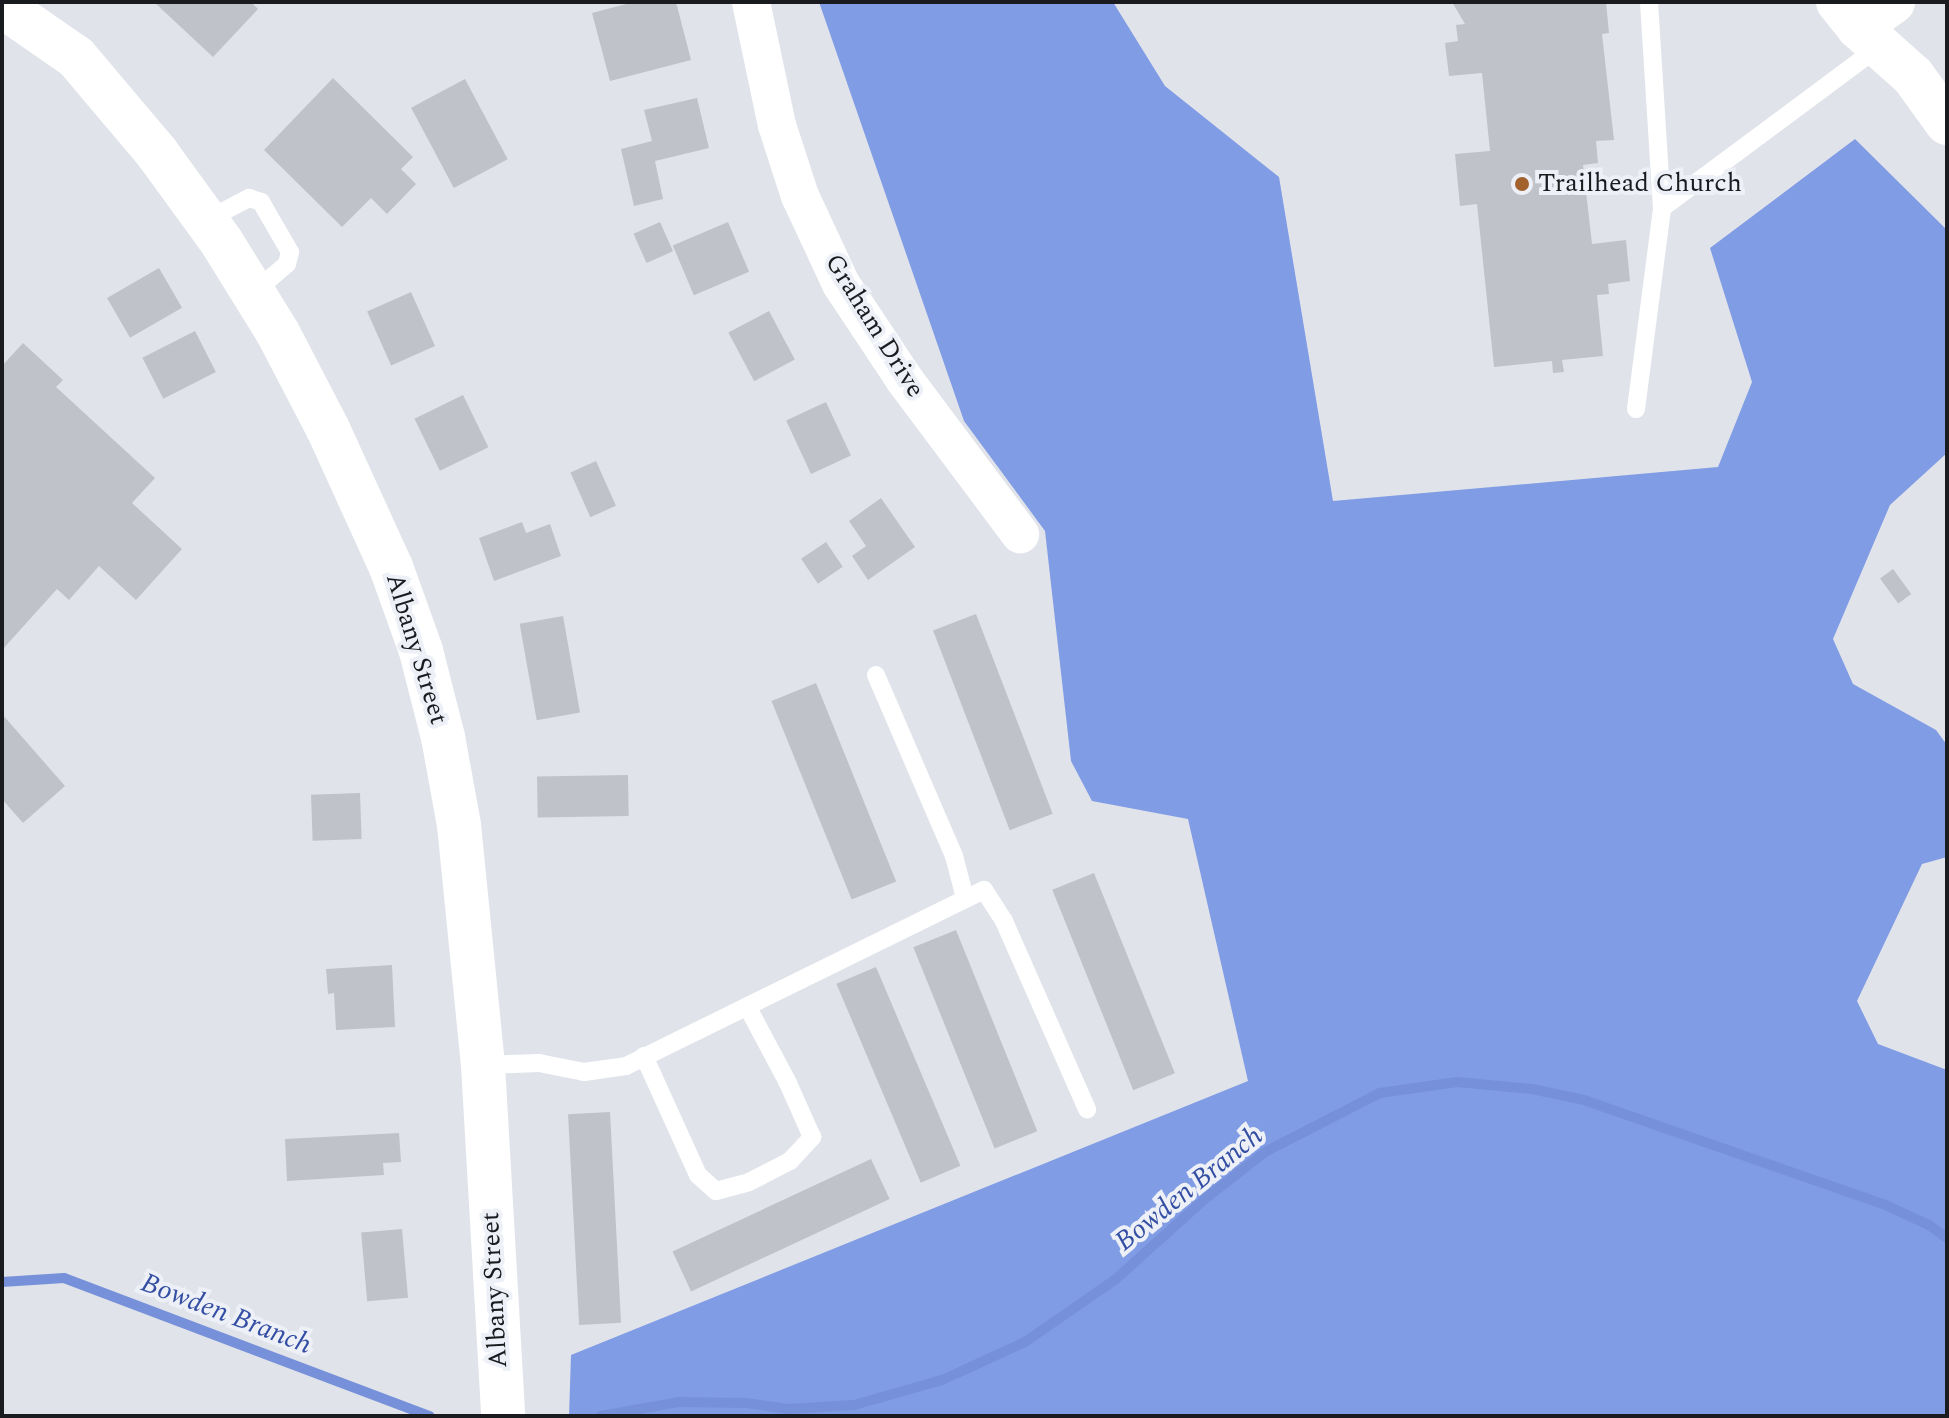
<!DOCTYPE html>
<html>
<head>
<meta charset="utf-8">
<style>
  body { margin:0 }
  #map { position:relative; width:1949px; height:1418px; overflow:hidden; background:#e0e3ea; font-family:Spectral,serif }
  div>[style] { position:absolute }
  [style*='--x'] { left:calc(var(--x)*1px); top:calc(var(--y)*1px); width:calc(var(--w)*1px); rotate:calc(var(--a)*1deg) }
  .forest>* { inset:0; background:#809ce4 }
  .stream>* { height:10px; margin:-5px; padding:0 5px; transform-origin:5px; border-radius:5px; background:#7691d9 }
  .building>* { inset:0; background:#bfc2c9; transform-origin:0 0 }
  .lane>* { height:18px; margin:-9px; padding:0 9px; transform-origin:9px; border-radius:9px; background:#fff }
  .street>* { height:38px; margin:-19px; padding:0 19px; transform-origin:19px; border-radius:19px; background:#fff }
  .secondary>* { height:44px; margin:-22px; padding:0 22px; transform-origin:22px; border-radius:22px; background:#fff }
  .highway>* { height:44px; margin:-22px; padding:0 22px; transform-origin:22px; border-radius:22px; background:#fff }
  .dots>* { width:22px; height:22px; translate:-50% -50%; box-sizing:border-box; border:4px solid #edf0f7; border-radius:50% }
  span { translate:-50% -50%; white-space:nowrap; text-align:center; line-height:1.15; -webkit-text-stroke:8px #edf0f7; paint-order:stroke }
  .poi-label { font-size:26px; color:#1a1b1e }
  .left { translate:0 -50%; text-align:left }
  .street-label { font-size:26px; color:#1a1b1e }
  .water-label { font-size:28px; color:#334ea3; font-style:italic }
  .frame { position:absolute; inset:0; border:4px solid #1a1b1e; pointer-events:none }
</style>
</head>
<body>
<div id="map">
  <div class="forest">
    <i style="clip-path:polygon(819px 2px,1113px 2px,1165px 86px,1279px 177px,1333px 501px,1718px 467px,1752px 382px,1710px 248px,1855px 139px,1947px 230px,1947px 453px,1890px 505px,1833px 639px,1853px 684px,1936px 730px,1947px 745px,1947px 857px,1922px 864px,1857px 1001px,1878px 1044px,1947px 1070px,1947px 1416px,569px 1416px,571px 1355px,1248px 1081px,1188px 819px,1092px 801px,1071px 761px,1045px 531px,964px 421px)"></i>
  </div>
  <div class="stream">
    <i style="--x:2;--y:1282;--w:62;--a:-3.7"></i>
    <i style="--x:64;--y:1278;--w:391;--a:20.7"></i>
    <i style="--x:601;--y:1416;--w:78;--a:-10.3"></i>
    <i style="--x:678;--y:1402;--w:68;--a:0.8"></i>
    <i style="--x:746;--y:1403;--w:42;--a:8.1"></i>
    <i style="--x:788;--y:1409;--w:66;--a:-3.5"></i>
    <i style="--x:854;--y:1405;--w:91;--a:-15.9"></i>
    <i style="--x:942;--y:1380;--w:91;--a:-24.6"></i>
    <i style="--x:1025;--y:1342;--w:111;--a:-34.7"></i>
    <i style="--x:1116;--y:1279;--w:121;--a:-42"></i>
    <i style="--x:1206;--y:1198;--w:75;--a:-37.9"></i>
    <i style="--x:1265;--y:1152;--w:129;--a:-27.2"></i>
    <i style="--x:1380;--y:1093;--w:78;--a:-8.1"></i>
    <i style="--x:1457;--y:1082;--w:75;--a:5.3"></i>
    <i style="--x:1532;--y:1089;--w:53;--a:11.9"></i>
    <i style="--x:1584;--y:1100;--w:317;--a:19.2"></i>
    <i style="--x:1883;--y:1204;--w:51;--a:24.5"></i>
    <i style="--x:1929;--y:1225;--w:22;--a:36"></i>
  </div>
  <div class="building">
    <i style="clip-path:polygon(154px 2px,251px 2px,258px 9px,213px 57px)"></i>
    <i style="clip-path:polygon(634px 2px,676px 2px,691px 60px,610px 81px,592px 13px)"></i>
    <i style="clip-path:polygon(1452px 2px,1606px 2px,1609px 33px,1602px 34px,1614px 140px,1596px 141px,1598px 163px,1583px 165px,1592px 244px,1626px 240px,1630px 281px,1608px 284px,1609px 294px,1597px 295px,1603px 356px,1562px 360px,1564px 372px,1553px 373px,1552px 361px,1494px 367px,1477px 204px,1460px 206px,1455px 154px,1490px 151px,1482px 73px,1449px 76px,1445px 43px,1458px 41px,1456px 25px,1465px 24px)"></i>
    <i style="clip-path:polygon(333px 78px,413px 157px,401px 169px,416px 184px,387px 214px,371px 198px,342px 227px,264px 150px)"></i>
    <i style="left:465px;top:79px;width:91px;height:61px;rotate:62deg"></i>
    <i style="clip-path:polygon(697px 98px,709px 148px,655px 161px,663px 199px,634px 206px,621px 149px,652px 141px,644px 110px)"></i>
    <i style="left:660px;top:222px;width:32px;height:29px;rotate:66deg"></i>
    <i style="left:728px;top:222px;width:54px;height:60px;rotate:67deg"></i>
    <i style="left:159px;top:268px;width:46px;height:60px;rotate:60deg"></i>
    <i style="left:411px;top:292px;width:59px;height:48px;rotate:66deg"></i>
    <i style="left:769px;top:311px;width:55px;height:46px;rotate:62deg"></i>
    <i style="left:195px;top:331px;width:46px;height:59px;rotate:63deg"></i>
    <i style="clip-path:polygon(23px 343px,63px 380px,56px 387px,155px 478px,132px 503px,182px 549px,136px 600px,99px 566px,69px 600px,57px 589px,2px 650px,2px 366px)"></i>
    <i style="left:463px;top:395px;width:58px;height:54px;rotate:64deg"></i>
    <i style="left:826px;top:402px;width:59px;height:44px;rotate:65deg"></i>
    <i style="left:596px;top:461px;width:49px;height:28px;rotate:66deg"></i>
    <i style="clip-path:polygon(881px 498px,915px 547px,868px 580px,852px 556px,866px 546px,849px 521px)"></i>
    <i style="clip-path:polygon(522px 522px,526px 533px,550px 524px,561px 556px,494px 581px,479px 538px)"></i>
    <i style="left:826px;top:542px;width:30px;height:30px;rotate:56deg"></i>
    <i style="left:1893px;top:569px;width:31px;height:16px;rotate:54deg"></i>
    <i style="left:976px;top:614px;width:214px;height:46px;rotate:69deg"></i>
    <i style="left:563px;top:616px;width:98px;height:44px;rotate:80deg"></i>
    <i style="left:816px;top:683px;width:214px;height:48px;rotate:68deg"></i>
    <i style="clip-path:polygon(2px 714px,65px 786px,23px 823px,2px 799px)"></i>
    <i style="left:628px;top:775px;width:41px;height:91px;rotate:89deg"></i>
    <i style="left:360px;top:793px;width:46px;height:49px;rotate:88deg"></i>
    <i style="left:1094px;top:873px;width:216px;height:45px;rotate:68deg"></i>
    <i style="left:956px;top:930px;width:217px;height:46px;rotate:68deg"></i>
    <i style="clip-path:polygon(392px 965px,395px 1027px,336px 1030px,334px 993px,328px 994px,326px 969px)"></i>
    <i style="left:876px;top:967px;width:216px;height:43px;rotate:67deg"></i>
    <i style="left:610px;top:1112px;width:211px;height:42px;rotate:87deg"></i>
    <i style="clip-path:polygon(399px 1133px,401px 1162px,383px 1163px,384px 1175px,287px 1181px,285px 1139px)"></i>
    <i style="left:871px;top:1159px;width:44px;height:219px;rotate:65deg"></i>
    <i style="left:402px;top:1229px;width:69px;height:41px;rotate:85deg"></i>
  </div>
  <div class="lane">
    <i style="--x:1649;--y:2;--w:206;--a:86.4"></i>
    <i style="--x:205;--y:221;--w:50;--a:-27.6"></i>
    <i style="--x:249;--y:198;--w:13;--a:18"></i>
    <i style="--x:261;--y:202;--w:58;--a:59.9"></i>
    <i style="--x:290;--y:252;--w:12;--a:104"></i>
    <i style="--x:287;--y:264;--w:45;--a:139.5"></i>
    <i style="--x:1636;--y:409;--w:203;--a:-82.6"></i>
    <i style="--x:1662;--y:208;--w:272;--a:-36.6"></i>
    <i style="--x:876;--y:675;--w:197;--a:66.7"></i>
    <i style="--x:954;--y:856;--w:43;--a:75.3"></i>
    <i style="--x:644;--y:1056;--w:131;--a:65.6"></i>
    <i style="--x:698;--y:1175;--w:24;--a:42"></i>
    <i style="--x:716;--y:1191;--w:34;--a:-15"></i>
    <i style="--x:749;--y:1182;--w:46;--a:-27.1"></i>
    <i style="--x:790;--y:1161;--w:33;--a:-47"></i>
    <i style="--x:812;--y:1137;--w:59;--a:-114"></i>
    <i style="--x:788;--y:1083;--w:87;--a:-118"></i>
    <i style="--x:483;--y:1065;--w:56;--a:-2"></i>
    <i style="--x:539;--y:1063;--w:46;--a:11.3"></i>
    <i style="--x:584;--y:1072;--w:42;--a:-8.1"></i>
    <i style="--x:626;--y:1066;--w:399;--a:-26.2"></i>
    <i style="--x:984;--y:890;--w:37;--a:57"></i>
    <i style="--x:1004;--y:921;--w:206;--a:66.2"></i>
  </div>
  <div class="street">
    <i style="--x:751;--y:2;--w:126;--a:78.1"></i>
    <i style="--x:777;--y:125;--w:75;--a:72.1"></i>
    <i style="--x:800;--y:196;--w:97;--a:65"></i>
    <i style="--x:841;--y:284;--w:114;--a:56.4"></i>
    <i style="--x:904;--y:379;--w:194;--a:53.2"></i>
  </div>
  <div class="secondary">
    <i style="--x:1838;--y:2;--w:32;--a:51"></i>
    <i style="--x:1858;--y:27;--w:74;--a:41.7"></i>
    <i style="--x:1913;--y:76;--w:58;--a:54.1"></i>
    <i style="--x:2;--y:6;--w:90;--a:34.6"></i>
    <i style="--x:76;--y:57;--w:126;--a:49.8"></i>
    <i style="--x:157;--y:153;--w:109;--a:54"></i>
    <i style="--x:221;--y:241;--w:108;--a:58.2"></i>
    <i style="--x:278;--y:333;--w:108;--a:62.5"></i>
    <i style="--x:328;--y:429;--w:152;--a:65.5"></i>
    <i style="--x:391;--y:567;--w:89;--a:70.3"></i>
    <i style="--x:421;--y:651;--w:89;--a:75.7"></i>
    <i style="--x:443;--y:737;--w:89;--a:79.7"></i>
    <i style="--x:459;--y:825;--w:241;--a:84.3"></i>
    <i style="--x:483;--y:1065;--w:352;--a:86.7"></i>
    <i style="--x:1858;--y:27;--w:43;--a:-35.5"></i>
  </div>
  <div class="highway">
    <i style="--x:2;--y:12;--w:13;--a:-48"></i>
  </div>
  <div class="dots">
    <i style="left:1522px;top:184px;background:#a3622d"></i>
  </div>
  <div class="poi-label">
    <span class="left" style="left:1538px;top:184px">Trailhead Church</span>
  </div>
  <div class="street-label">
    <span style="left:874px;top:326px;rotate:58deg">Graham Drive</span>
    <span style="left:416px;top:649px;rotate:73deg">Albany Street</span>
    <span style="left:495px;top:1290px;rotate:-93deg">Albany Street</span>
  </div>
  <div class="water-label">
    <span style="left:1189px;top:1189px;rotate:-39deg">Bowden Branch</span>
    <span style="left:226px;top:1314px;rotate:21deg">Bowden Branch</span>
  </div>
  <div class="frame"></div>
</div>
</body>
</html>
